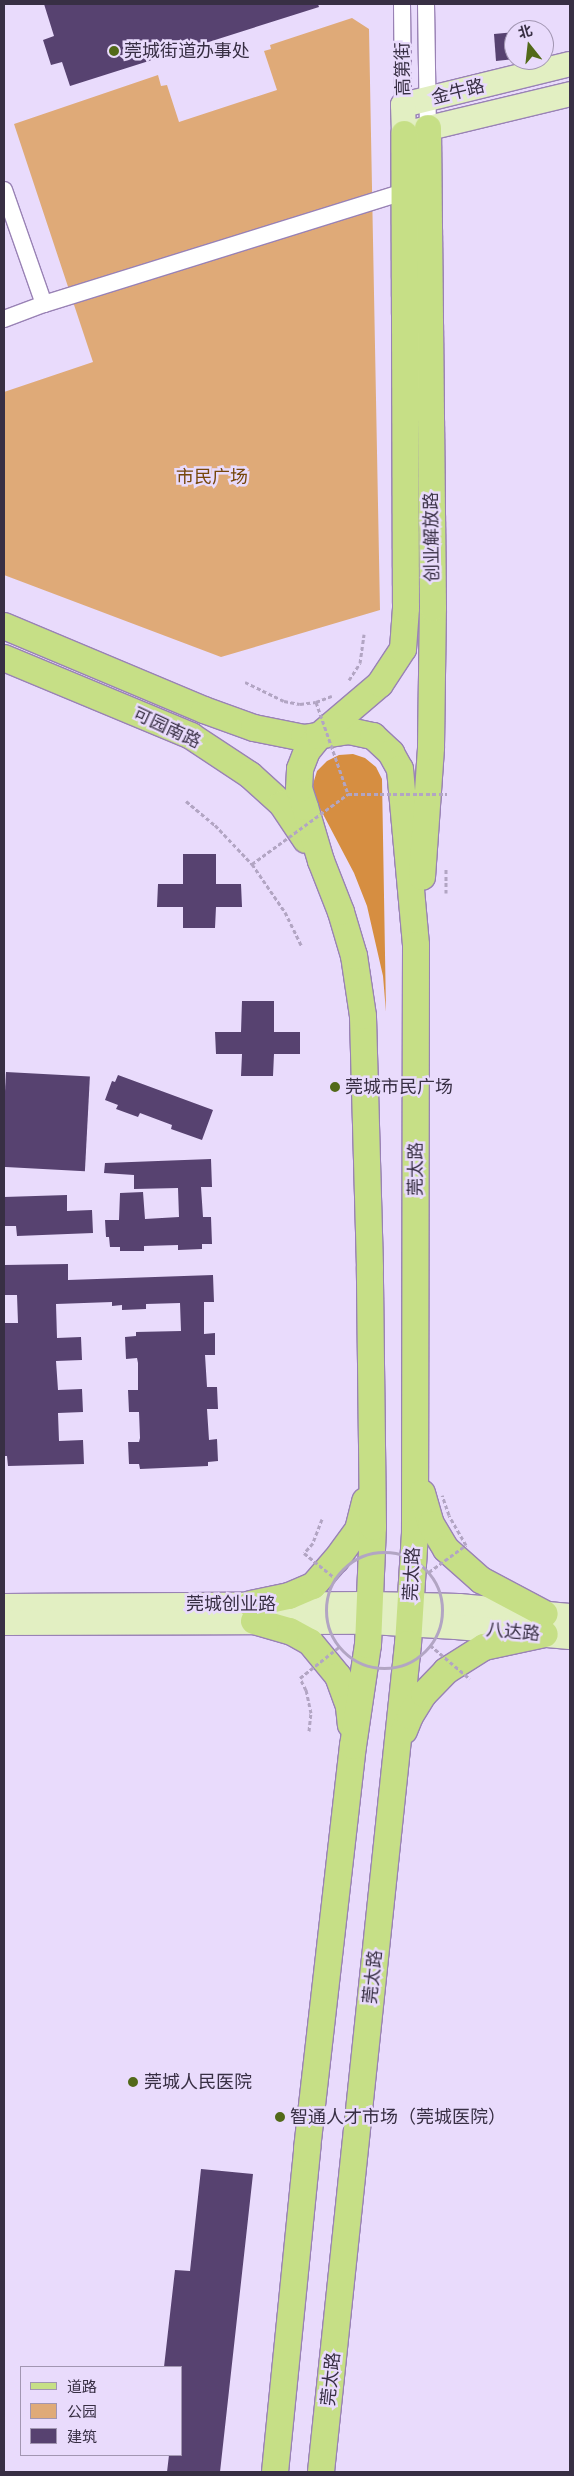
<!DOCTYPE html>
<html>
<head>
<meta charset="utf-8">
<style>
  body { margin:0 }
  #map { position:relative; width:574px; height:2476px; overflow:hidden; background:#e9dbfc; font-family:Roboto,"Noto Sans SC",sans-serif }
  div>[style] { position:absolute }
  [style*='--x'] { left:calc(var(--x)*1px); top:calc(var(--y)*1px); width:calc(var(--w)*1px); rotate:calc(var(--a)*1deg) }
  .green>* { inset:0; background:#dfaa78 }
  .forest>* { inset:0; background:#d68e41 }
  .building>* { inset:0; background:#574270; transform-origin:0 0 }
  .path>* { height:3px; margin-top:-1.5px; transform-origin:0; background:repeating-linear-gradient(90deg,#b2a5c3 0 4px,transparent 0 6.5px) }
  .roads { filter:drop-shadow(1px 0 #9982b5) drop-shadow(-1px 0 #9982b5) drop-shadow(0 1px #9982b5) drop-shadow(0 -1px #9982b5) }
  .street>* { height:16px; margin:-8px; padding:0 8px; transform-origin:8px; border-radius:8px; background:#fff }
  .secondary>* { height:24px; margin:-12px; padding:0 12px; transform-origin:12px; border-radius:12px; background:#e2efc2 }
  .primary>* { height:26px; margin:-13px; padding:0 13px; transform-origin:13px; border-radius:13px; background:#c6df86 }
  .path-bridge>* { height:3px; margin-top:-1.5px; transform-origin:0; background:repeating-linear-gradient(90deg,#b2a5c3 0 4px,transparent 0 6.5px) }
  .path-bridge>.ring { margin:-1.5px; padding:0; box-sizing:content-box; background:none; border:3px solid #b2a5c3; border-radius:50% }
  .dots>* { width:14px; height:14px; translate:-50% -50%; box-sizing:border-box; border:2px solid #e9dbfc; border-radius:50% }
  span { translate:-50% -50%; white-space:nowrap; text-align:center; line-height:1.15; -webkit-text-stroke:5px #e9dbfc; paint-order:stroke }
  .poi-label { font-size:18px; color:#382f44 }
  .left { translate:0 -50%; text-align:left }
  .street-label { font-size:18px; color:#382f44 }
  .park-label { font-size:18px; color:#76460b }
  .frame { position:absolute; inset:0; border:5px solid #382f44; pointer-events:none }
  .legend { position:absolute; left:20px; top:2366px; width:162px; height:90px; box-sizing:border-box; background:#e9dbfc; border:1px solid #a296b2; margin:0; padding:6px 9px; list-style:none; font-size:15px; color:#382f44 }
  .legend li { display:flex; align-items:center; gap:10px; height:25px }
  .legend b { width:25px; border:1px solid #a296b2 }
  .north { position:absolute; left:504px; top:20px; width:50px; height:50px; box-sizing:border-box; background:#e9dbfc; border:1px solid #a296b2; border-radius:50%; rotate:344deg; font-size:14px; font-weight:700; line-height:20px; text-align:center; color:#382f44 }
  .north::after { content:''; display:block; margin:auto; width:18px; height:22px; background:#526919; clip-path:polygon(50% 0,100% 100%,50% 72%,0 100%) }
</style>
</head>
<body>
<div id="map">
  <div class="green">
    <i style="clip-path:polygon(352px 18px,369px 29px,380px 610px,221px 657px,4px 575px,4px 392px,93px 362px,14px 124px,158px 75px,161px 86px,167px 85px,179px 122px,277px 90px,264px 51px,271px 49px,270px 45px)"></i>
  </div>
  <div class="forest">
    <i style="clip-path:polygon(353px 754px,365px 758px,376px 767px,382px 779px,386px 1012px,383px 976px,367px 906px,354px 873px,314px 797px,313px 784px,317px 771px,327px 761px,339px 755px)"></i>
  </div>
  <div class="building">
    <i style="clip-path:polygon(44px 4px,318px 4px,319px 7px,70px 86px,62px 62px,51px 65px,43px 40px,54px 36px)"></i>
    <i style="clip-path:polygon(514px 32px,514px 59px,496px 61px,494px 34px)"></i>
    <i style="clip-path:polygon(183px 854px,216px 854px,216px 884px,241px 884px,242px 907px,216px 907px,215px 928px,183px 928px,183px 907px,157px 907px,158px 884px,183px 884px)"></i>
    <i style="clip-path:polygon(242px 1001px,274px 1001px,274px 1032px,300px 1032px,300px 1054px,274px 1054px,273px 1076px,241px 1076px,242px 1054px,216px 1054px,215px 1032px,241px 1032px)"></i>
    <i style="left:6px;top:1072px;width:84px;height:95px;rotate:3deg"></i>
    <i style="clip-path:polygon(118px 1075px,213px 1110px,202px 1140px,171px 1129px,172px 1125px,140px 1113px,138px 1117px,116px 1109px,118px 1105px,105px 1100px,112px 1081px,115px 1082px)"></i>
    <i style="clip-path:polygon(211px 1159px,212px 1187px,201px 1187px,203px 1217px,211px 1217px,212px 1244px,202px 1244px,202px 1249px,178px 1250px,178px 1245px,144px 1246px,144px 1251px,120px 1251px,120px 1247px,110px 1247px,109px 1237px,106px 1237px,105px 1220px,119px 1220px,120px 1193px,143px 1192px,145px 1219px,179px 1217px,178px 1188px,134px 1189px,134px 1175px,104px 1173px,105px 1163px)"></i>
    <i style="clip-path:polygon(67px 1195px,67px 1211px,92px 1210px,93px 1233px,17px 1236px,16px 1226px,4px 1226px,4px 1197px)"></i>
    <i style="clip-path:polygon(68px 1264px,68px 1280px,213px 1275px,214px 1302px,204px 1302px,204px 1334px,215px 1333px,215px 1355px,205px 1355px,207px 1387px,217px 1387px,218px 1409px,207px 1409px,209px 1440px,217px 1439px,218px 1461px,208px 1462px,208px 1466px,140px 1469px,139px 1464px,129px 1464px,128px 1442px,139px 1442px,140px 1438px,139px 1412px,129px 1412px,128px 1390px,138px 1390px,138px 1363px,137px 1358px,126px 1359px,125px 1337px,136px 1336px,136px 1332px,181px 1331px,180px 1303px,146px 1304px,146px 1309px,122px 1310px,122px 1305px,112px 1306px,112px 1302px,56px 1304px,57px 1338px,81px 1337px,82px 1360px,56px 1361px,58px 1390px,82px 1389px,83px 1412px,58px 1413px,59px 1441px,83px 1440px,84px 1464px,8px 1466px,7px 1456px,4px 1456px,4px 1323px,18px 1323px,17px 1295px,4px 1295px,4px 1265px)"></i>
    <i style="clip-path:polygon(201px 2169px,253px 2174px,220px 2472px,167px 2472px,169px 2455px,181px 2455px,181px 2367px,164px 2367px,175px 2270px,190px 2271px)"></i>
  </div>
  <div class="path">
    <i style="--x:349;--y:680;--w:20;--a:-57"></i>
    <i style="--x:360;--y:663;--w:29;--a:-82"></i>
    <i style="--x:245;--y:682;--w:43;--a:26"></i>
    <i style="--x:284;--y:701;--w:16;--a:11"></i>
    <i style="--x:300;--y:704;--w:16;--a:-7"></i>
    <i style="--x:316;--y:702;--w:17;--a:-21"></i>
    <i style="--x:186;--y:801;--w:38;--a:40"></i>
    <i style="--x:215;--y:825;--w:54;--a:46.5"></i>
    <i style="--x:252;--y:864;--w:58;--a:55.5"></i>
    <i style="--x:285;--y:912;--w:37;--a:64"></i>
    <i style="--x:446;--y:893;--w:25;--a:-90"></i>
  </div>
  <div class="roads">
    <div class="street">
      <i style="--x:402;--y:4;--w:101;--a:89.4"></i>
      <i style="--x:426;--y:4;--w:124;--a:89.1"></i>
      <i style="--x:4;--y:190;--w:121;--a:70.7"></i>
      <i style="--x:4;--y:319;--w:43;--a:-20.6"></i>
      <i style="--x:44;--y:304;--w:377;--a:-17.3"></i>
    </div>
    <div class="secondary">
      <i style="--x:570;--y:64;--w:172;--a:166.2"></i>
      <i style="--x:403;--y:105;--w:29;--a:88"></i>
      <i style="--x:404;--y:134;--w:171;--a:-13.5"></i>
      <i style="--x:4;--y:1606;--w:367;--a:-0.3"></i>
      <i style="--x:371;--y:1604;--w:88;--a:1.3"></i>
      <i style="--x:459;--y:1606;--w:111;--a:5.1"></i>
      <i style="--x:4;--y:1623;--w:366;--a:-0.2"></i>
      <i style="--x:370;--y:1622;--w:86;--a:3.3"></i>
      <i style="--x:456;--y:1627;--w:114;--a:5"></i>
    </div>
    <div class="primary">
      <i style="--x:4;--y:626;--w:217;--a:22.8"></i>
      <i style="--x:204;--y:710;--w:53;--a:19.8"></i>
      <i style="--x:254;--y:728;--w:51;--a:11.3"></i>
      <i style="--x:304;--y:738;--w:46;--a:-8.8"></i>
      <i style="--x:349;--y:731;--w:25;--a:12"></i>
      <i style="--x:373;--y:736;--w:25;--a:43"></i>
      <i style="--x:391;--y:753;--w:18;--a:61"></i>
      <i style="--x:400;--y:769;--w:177;--a:84.8"></i>
      <i style="--x:416;--y:945;--w:588;--a:90.1"></i>
      <i style="--x:415;--y:1533;--w:111;--a:93.6"></i>
      <i style="--x:408;--y:1644;--w:833;--a:96"></i>
      <i style="--x:4;--y:658;--w:203;--a:22.6"></i>
      <i style="--x:191;--y:736;--w:71;--a:33.5"></i>
      <i style="--x:250;--y:775;--w:43;--a:42.2"></i>
      <i style="--x:282;--y:804;--w:43;--a:56.3"></i>
      <i style="--x:422;--y:877;--w:130;--a:-86"></i>
      <i style="--x:431;--y:747;--w:139;--a:-89.2"></i>
      <i style="--x:433;--y:608;--w:480;--a:-90.6"></i>
      <i style="--x:422;--y:1493;--w:32;--a:74"></i>
      <i style="--x:431;--y:1524;--w:29;--a:59"></i>
      <i style="--x:446;--y:1549;--w:47;--a:41.5"></i>
      <i style="--x:481;--y:1580;--w:72;--a:28"></i>
      <i style="--x:251;--y:1604;--w:39;--a:-12"></i>
      <i style="--x:289;--y:1596;--w:26;--a:-23"></i>
      <i style="--x:313;--y:1586;--w:35;--a:-49"></i>
      <i style="--x:336;--y:1560;--w:37;--a:-54"></i>
      <i style="--x:358;--y:1530;--w:30;--a:-76"></i>
      <i style="--x:254;--y:1621;--w:37;--a:16"></i>
      <i style="--x:290;--y:1631;--w:23;--a:29"></i>
      <i style="--x:310;--y:1642;--w:44;--a:50.5"></i>
      <i style="--x:338;--y:1676;--w:33;--a:70"></i>
      <i style="--x:349;--y:1707;--w:18;--a:84"></i>
      <i style="--x:404;--y:1731;--w:16;--a:-68"></i>
      <i style="--x:410;--y:1716;--w:26;--a:-58"></i>
      <i style="--x:424;--y:1694;--w:32;--a:-46"></i>
      <i style="--x:446;--y:1671;--w:45;--a:-32.3"></i>
      <i style="--x:484;--y:1647;--w:62;--a:-12"></i>
      <i style="--x:275;--y:2472;--w:325;--a:-84.3"></i>
      <i style="--x:307;--y:2149;--w:406;--a:-83.5"></i>
      <i style="--x:353;--y:1746;--w:102;--a:-81.6"></i>
      <i style="--x:368;--y:1645;--w:118;--a:-87.6"></i>
      <i style="--x:373;--y:1527;--w:259;--a:-90.7"></i>
      <i style="--x:370;--y:1268;--w:252;--a:-91.6"></i>
      <i style="--x:363;--y:1016;--w:61;--a:-98.5"></i>
      <i style="--x:354;--y:956;--w:46;--a:-106.5"></i>
      <i style="--x:341;--y:912;--w:55;--a:-111.4"></i>
      <i style="--x:321;--y:861;--w:56;--a:-106.5"></i>
      <i style="--x:305;--y:807;--w:19;--a:-108"></i>
      <i style="--x:299;--y:789;--w:20;--a:-87"></i>
      <i style="--x:300;--y:769;--w:19;--a:-69"></i>
      <i style="--x:307;--y:751;--w:19;--a:-51"></i>
      <i style="--x:319;--y:736;--w:80;--a:-40.4"></i>
      <i style="--x:380;--y:684;--w:42;--a:-56.7"></i>
      <i style="--x:403;--y:649;--w:41;--a:-85.8"></i>
      <i style="--x:406;--y:608;--w:474;--a:-90.2"></i>
    </div>
  </div>
  <div class="path-bridge">
    <i style="--x:316;--y:702;--w:97;--a:70.8"></i>
    <i style="--x:252;--y:864;--w:119;--a:-36.1"></i>
    <i style="--x:348;--y:794;--w:99;--a:0"></i>
    <i style="--x:322;--y:1519;--w:26;--a:111"></i>
    <i style="--x:313;--y:1543;--w:13;--a:132"></i>
    <i style="--x:304;--y:1553;--w:40;--a:39"></i>
    <i class="ring" style="left:326px;top:1552px;width:113px;height:113px"></i>
    <i style="--x:429;--y:1572;--w:46;--a:-36.1"></i>
    <i style="--x:466;--y:1545;--w:34;--a:-120"></i>
    <i style="--x:449;--y:1515;--w:21;--a:-109"></i>
    <i style="--x:430;--y:1645;--w:52;--a:40.4"></i>
    <i style="--x:309;--y:1731;--w:18;--a:-84"></i>
    <i style="--x:311;--y:1713;--w:24;--a:-102"></i>
    <i style="--x:306;--y:1690;--w:13;--a:-117"></i>
    <i style="--x:300;--y:1678;--w:50;--a:-38.5"></i>
  </div>
  <div class="dots">
    <i style="left:114px;top:51px;background:#526919"></i>
    <i style="left:335px;top:1087px;background:#526919"></i>
    <i style="left:133px;top:2082px;background:#526919"></i>
    <i style="left:280px;top:2117px;background:#526919"></i>
  </div>
  <div class="poi-label">
    <span class="left" style="left:124px;top:51px">莞城街道办事处</span>
    <span class="left" style="left:345px;top:1087px">莞城市民广场</span>
    <span class="left" style="left:144px;top:2082px">莞城人民医院</span>
    <span class="left" style="left:290px;top:2117px">智通人才市场（莞城医院）</span>
  </div>
  <div class="street-label">
    <span style="left:403px;top:69px;rotate:-91deg">高第街</span>
    <span style="left:458px;top:92px;rotate:-14deg">金牛路</span>
    <span style="left:432px;top:537px;rotate:-91deg">创业解放路</span>
    <span style="left:167px;top:728px;rotate:25deg">可园南路</span>
    <span style="left:416px;top:1169px;rotate:-90deg">莞太路</span>
    <span style="left:412px;top:1574px;rotate:-87deg">莞太路</span>
    <span style="left:231px;top:1604px">莞城创业路</span>
    <span style="left:513px;top:1632px;rotate:5deg">八达路</span>
    <span style="left:373px;top:1977px;rotate:-84deg">莞太路</span>
    <span style="left:331px;top:2379px;rotate:-84deg">莞太路</span>
  </div>
  <div class="park-label">
    <span style="left:212px;top:477px">市民广场</span>
  </div>
  <div class="frame"></div>
  <ul class="legend">
  <li><b style="height:6px;background:#c6df86"></b>道路</li>
  <li><b style="height:14px;background:#dfaa78"></b>公园</li>
  <li><b style="height:14px;background:#574270"></b>建筑</li>
  </ul>
  <div class="north">北</div>
</div>
</body>
</html>
